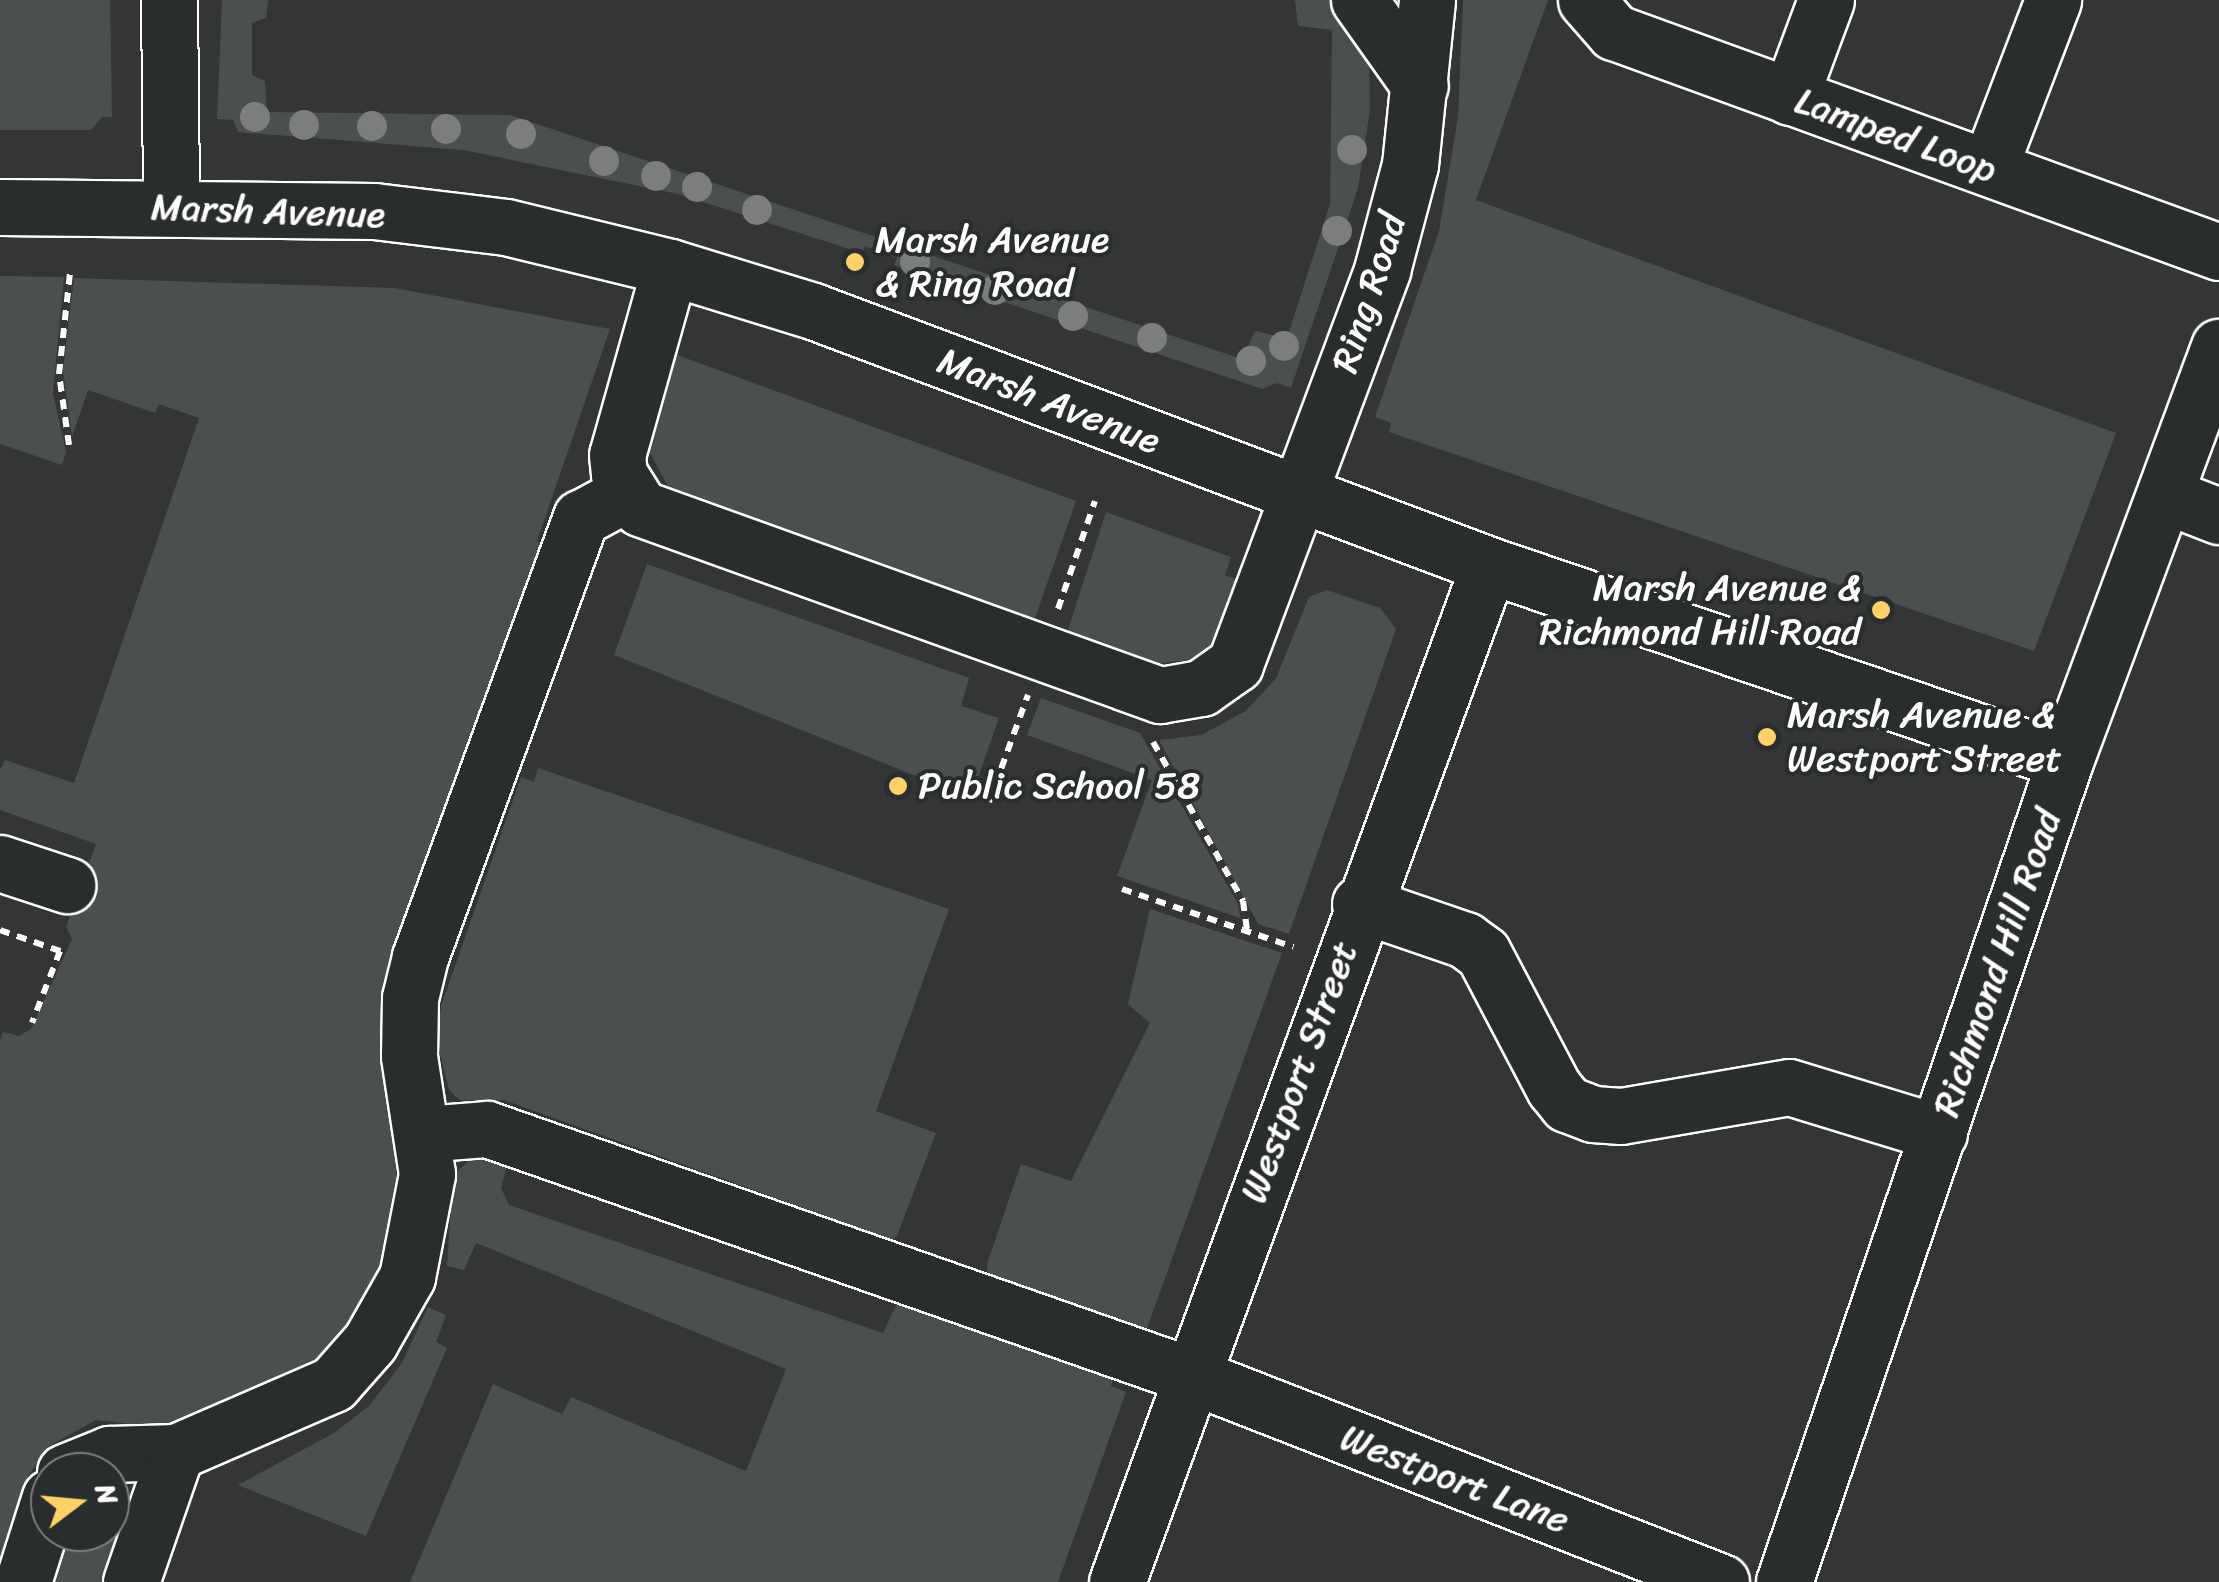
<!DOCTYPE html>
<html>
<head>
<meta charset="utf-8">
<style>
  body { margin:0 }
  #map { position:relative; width:2219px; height:1582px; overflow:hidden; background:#333536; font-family:Sriracha,sans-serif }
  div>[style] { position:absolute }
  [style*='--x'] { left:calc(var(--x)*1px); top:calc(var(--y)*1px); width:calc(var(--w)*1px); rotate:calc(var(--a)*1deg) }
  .green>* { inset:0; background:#4c4f50 }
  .path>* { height:6px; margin-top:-3px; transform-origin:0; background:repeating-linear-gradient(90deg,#fff 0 10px,transparent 0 18px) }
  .roads { filter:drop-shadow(2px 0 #fff) drop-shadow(-2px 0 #fff) drop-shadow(0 2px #fff) drop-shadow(0 -2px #fff) }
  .minor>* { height:55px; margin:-27.5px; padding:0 27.5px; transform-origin:27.5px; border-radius:27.5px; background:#2a2d2e }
  .trees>* { width:30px; height:30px; margin:-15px; border-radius:50%; background:#7c7e7e }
  .dots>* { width:28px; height:28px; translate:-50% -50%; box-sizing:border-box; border:5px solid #2a2d2e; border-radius:50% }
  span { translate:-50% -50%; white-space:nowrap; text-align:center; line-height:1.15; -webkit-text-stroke:8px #2a2d2e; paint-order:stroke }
  .street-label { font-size:38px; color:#fff }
  .poi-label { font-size:38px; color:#fff }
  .left { translate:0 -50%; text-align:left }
  .right { translate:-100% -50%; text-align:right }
  .north { position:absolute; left:30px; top:1452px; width:100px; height:100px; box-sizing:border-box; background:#2a2d2e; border:2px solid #7f8182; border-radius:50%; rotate:74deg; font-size:28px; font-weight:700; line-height:40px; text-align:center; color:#fff }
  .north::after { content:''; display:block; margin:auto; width:35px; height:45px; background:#ffd166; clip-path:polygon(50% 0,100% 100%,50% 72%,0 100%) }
</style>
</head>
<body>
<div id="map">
  <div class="green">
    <i style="clip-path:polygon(0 0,110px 0,112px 117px,102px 117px,91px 130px,0 130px)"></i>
    <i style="clip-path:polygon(222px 0,268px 0,266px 18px,252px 23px,252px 75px,265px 81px,267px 112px,510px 115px,1242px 359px,1255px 331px,1287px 338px,1330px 204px,1332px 30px,1298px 26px,1295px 0,1338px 0,1369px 57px,1370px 110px,1358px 188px,1291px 388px,1277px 383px,1262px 389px,894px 265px,897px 258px,865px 246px,862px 253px,678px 194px,463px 150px,238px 132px,233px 120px,217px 119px)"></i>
    <i style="clip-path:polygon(1463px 0,1548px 0,1476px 200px,2116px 433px,2034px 651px,1389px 432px,1391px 423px,1375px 417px,1439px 231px,1458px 117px)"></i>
    <i style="clip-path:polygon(0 276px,64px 277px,53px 393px,66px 452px,62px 465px,0 444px)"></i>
    <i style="clip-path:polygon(74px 278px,395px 288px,610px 329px,537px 541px,545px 545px,388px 967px,380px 1014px,397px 1179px,380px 1271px,348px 1331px,310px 1375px,166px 1428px,96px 1420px,49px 1446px,28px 1476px,0 1556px,0 1041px,3px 1032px,19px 1036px,31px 1029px,72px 939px,66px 927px,96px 844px,0 810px,0 770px,5px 760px,74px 783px,199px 418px,159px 404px,155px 413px,88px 390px,72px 437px,63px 369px)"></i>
    <i style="clip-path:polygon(669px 352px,1076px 501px,1033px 624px,671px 492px,645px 444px)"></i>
    <i style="clip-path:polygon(1106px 512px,1231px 557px,1225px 575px,1242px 582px,1215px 642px,1188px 660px,1154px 664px,1066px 636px)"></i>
    <i style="clip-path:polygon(647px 564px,969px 678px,961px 706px,999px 718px,973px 792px,931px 782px,614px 655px)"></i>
    <i style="clip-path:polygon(1327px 590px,1380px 608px,1396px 629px,1289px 934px,1258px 924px,1159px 740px,1201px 735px,1246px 711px,1276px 678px,1309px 597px)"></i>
    <i style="clip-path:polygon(1041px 698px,1140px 733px,1238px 904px,1240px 918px,1117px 876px,1152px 780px,1027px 735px)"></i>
    <i style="clip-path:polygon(538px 768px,949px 909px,876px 1111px,936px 1133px,897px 1236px,892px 1240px,504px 1100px,460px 1100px,449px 1090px,437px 1041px,441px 1006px,521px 777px,534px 782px)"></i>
    <i style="clip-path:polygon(1150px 909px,1282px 953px,1146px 1331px,988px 1275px,987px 1264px,1021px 1164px,1071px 1181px,1150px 1023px,1128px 1004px)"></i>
    <i style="clip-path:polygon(472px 1149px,507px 1165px,501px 1188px,509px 1205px,883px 1333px,899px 1299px,1115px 1373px,1111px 1386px,1126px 1392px,1058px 1582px,410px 1582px,493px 1384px,562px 1414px,571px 1397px,746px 1471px,786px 1369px,476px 1243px,464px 1270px,447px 1266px,453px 1175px,472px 1158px)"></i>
    <i style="clip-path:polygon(428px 1307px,446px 1315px,436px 1342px,447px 1348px,366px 1536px,238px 1485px,334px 1433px,369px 1406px,402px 1363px)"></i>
    <i style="clip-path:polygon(110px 1480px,125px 1490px,128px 1509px,103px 1582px,50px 1582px,67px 1532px,110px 1532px)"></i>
  </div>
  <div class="path">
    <i style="--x:69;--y:445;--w:72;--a:-98"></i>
    <i style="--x:59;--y:374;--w:102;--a:-83.8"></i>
    <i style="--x:1058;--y:609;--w:114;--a:-71.1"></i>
    <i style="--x:1153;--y:742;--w:183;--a:60.5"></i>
    <i style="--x:1243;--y:901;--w:30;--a:82"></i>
    <i style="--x:989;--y:802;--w:114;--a:-70"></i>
    <i style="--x:1122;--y:889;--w:181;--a:18.7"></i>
    <i style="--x:0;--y:930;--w:64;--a:19.3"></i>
    <i style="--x:60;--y:951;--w:77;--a:111.3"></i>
  </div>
  <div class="roads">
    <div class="minor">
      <i style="--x:169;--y:0;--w:206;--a:89.4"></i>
      <i style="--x:1359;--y:0;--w:105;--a:54.7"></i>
      <i style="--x:1586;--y:0;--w:43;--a:48.8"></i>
      <i style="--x:1614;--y:32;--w:644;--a:19.98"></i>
      <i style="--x:1790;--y:97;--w:103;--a:-69.6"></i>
      <i style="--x:1989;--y:168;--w:180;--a:-69.1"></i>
      <i style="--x:0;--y:207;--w:374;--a:0.6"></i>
      <i style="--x:374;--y:211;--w:133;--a:6.9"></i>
      <i style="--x:506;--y:227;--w:169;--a:13.7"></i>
      <i style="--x:670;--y:267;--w:150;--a:17.1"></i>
      <i style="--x:813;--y:311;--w:722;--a:20.59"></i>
      <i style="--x:1489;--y:565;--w:608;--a:18.79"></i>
      <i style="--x:670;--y:267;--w:195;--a:105.7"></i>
      <i style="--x:617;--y:455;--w:19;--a:84"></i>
      <i style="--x:619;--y:474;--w:40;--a:58"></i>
      <i style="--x:640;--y:508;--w:553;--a:19.78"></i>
      <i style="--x:1160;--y:695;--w:42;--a:-9.7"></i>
      <i style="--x:1201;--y:688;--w:42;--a:-35.2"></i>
      <i style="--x:1235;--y:664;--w:421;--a:-69.5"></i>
      <i style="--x:1382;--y:270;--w:109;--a:-75.1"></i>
      <i style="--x:1410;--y:165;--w:166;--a:-84.1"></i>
      <i style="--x:2165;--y:495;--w:58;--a:21.3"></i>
      <i style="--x:0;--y:863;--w:71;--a:18.2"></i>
      <i style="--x:1360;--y:904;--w:111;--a:18.9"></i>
      <i style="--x:1465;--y:940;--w:22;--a:36"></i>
      <i style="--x:1483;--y:953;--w:153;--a:62.3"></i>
      <i style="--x:1554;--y:1088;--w:21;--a:51"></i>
      <i style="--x:1567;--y:1104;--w:28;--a:21"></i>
      <i style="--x:1593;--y:1114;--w:28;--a:4"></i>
      <i style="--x:1621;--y:1116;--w:170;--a:-9.8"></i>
      <i style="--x:1789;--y:1087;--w:157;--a:17"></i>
      <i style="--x:422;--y:1134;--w:65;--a:-4.4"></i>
      <i style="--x:487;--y:1129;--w:745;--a:19.29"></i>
      <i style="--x:1190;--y:1375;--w:570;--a:21.3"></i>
      <i style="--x:65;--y:1472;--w:48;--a:-22.2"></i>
      <i style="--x:109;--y:1454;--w:67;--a:-1.7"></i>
      <i style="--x:23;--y:1582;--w:89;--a:-72.4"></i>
      <i style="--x:131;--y:1582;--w:138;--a:-70.9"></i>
      <i style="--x:176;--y:1452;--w:171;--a:-23.4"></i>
      <i style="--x:333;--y:1384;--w:56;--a:-48.6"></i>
      <i style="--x:370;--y:1342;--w:75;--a:-60.4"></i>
      <i style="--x:407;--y:1277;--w:105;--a:-79"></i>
      <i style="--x:427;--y:1174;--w:119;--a:-98.7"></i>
      <i style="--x:409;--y:1056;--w:58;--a:-89"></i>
      <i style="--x:410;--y:998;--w:42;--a:-76.3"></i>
      <i style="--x:420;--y:957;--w:468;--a:-69.9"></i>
      <i style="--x:581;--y:518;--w:52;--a:-28.5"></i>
      <i style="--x:1117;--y:1582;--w:1083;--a:-69.91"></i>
      <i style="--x:1784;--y:1582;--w:868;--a:-71.11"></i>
      <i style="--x:2065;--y:761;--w:442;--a:-69.6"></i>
    </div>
  </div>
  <div class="trees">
    <i style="left:255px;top:117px"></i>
    <i style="left:304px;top:125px"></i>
    <i style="left:372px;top:126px"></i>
    <i style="left:446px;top:129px"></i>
    <i style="left:521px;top:134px"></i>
    <i style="left:1352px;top:150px"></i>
    <i style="left:604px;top:161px"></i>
    <i style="left:656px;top:176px"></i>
    <i style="left:697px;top:187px"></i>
    <i style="left:757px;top:210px"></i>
    <i style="left:1337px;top:231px"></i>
    <i style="left:915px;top:262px"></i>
    <i style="left:995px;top:290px"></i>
    <i style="left:1073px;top:316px"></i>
    <i style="left:1152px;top:338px"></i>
    <i style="left:1284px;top:346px"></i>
    <i style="left:1251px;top:361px"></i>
  </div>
  <div class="dots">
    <i style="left:855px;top:262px;background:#ffd166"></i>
    <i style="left:1881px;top:610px;background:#ffd166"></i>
    <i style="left:1767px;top:737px;background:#ffd166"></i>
    <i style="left:898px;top:786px;background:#ffd166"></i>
  </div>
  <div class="street-label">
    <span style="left:1896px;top:135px;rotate:20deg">Lamped Loop</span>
    <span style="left:268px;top:211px;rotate:2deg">Marsh Avenue</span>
    <span style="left:1369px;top:293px;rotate:-72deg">Ring Road</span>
    <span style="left:1049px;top:401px;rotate:21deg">Marsh Avenue</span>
    <span style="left:1997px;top:963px;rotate:-71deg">Richmond Hill Road</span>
    <span style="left:1299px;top:1072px;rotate:-70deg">Westport Street</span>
    <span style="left:1455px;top:1479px;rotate:21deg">Westport Lane</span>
  </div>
  <div class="poi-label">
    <span class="left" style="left:875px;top:262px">Marsh Avenue<br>&amp; Ring Road</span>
    <span class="right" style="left:1861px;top:610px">Marsh Avenue &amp;<br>Richmond Hill Road</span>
    <span class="left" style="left:1787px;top:737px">Marsh Avenue &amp;<br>Westport Street</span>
    <span class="left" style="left:918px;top:786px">Public School 58</span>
  </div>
  <div class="north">N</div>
</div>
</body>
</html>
